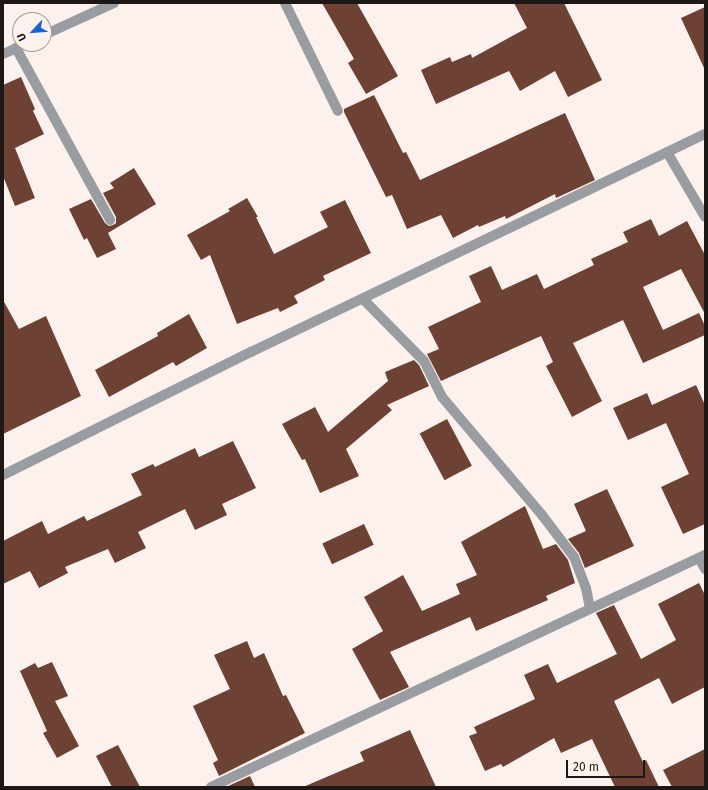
<!DOCTYPE html>
<html>
<head>
<meta charset="utf-8">
<style>
  body { margin:0 }
  #map { position:relative; width:708px; height:790px; overflow:hidden; background:#fdf1ed; font-family:"Fira Sans",sans-serif }
  div>[style] { position:absolute }
  [style*='--x'] { left:calc(var(--x)*1px); top:calc(var(--y)*1px); width:calc(var(--w)*1px); rotate:calc(var(--a)*1deg) }
  .building>* { inset:0; background:#6d4133; transform-origin:0 0 }
  .street>* { height:10px; margin:-5px; padding:0 5px; transform-origin:5px; border-radius:5px; background:#999ca1 }
  span { translate:-50% -50%; white-space:nowrap; text-align:center; line-height:1.15; -webkit-text-stroke:4px #fdf1ed; paint-order:stroke }
  .frame { position:absolute; inset:0; border:4px solid #1d1816; pointer-events:none }
  .north { position:absolute; left:12px; top:12px; width:40px; height:40px; box-sizing:border-box; background:#fdf1ed; border:1px solid #a39a97; border-radius:50%; rotate:244deg; font-size:11px; font-weight:700; line-height:16px; text-align:center; color:#1d1816 }
  .north::after { content:''; display:block; margin:auto; width:14px; height:18px; background:#1a63ce; clip-path:polygon(50% 0,100% 100%,50% 72%,0 100%) }
  .scale { position:absolute; left:566px; top:760px; width:79px; height:18px; box-sizing:border-box; border:2px solid #1d1816; border-top:0; padding-left:5px; font-size:12px; line-height:14px; white-space:nowrap; color:#1d1816; -webkit-text-stroke:3px #fdf1ed; paint-order:stroke }
</style>
</head>
<body>
<div id="map">
  <div class="building">
    <i style="clip-path:polygon(322px 3px,357px 3px,398px 76px,366px 94px,348px 63px,354px 59px)"></i>
    <i style="clip-path:polygon(514px 3px,564px 3px,602px 80px,568px 97px,555px 71px,520px 91px,509px 71px,436px 104px,421px 70px,450px 57px,452px 62px,471px 54px,472px 58px,527px 28px)"></i>
    <i style="clip-path:polygon(705px 7px,705px 70px,681px 18px)"></i>
    <i style="clip-path:polygon(21px 77px,35px 109px,33px 111px,44px 134px,15px 148px,35px 198px,15px 206px,3px 176px,3px 85px)"></i>
    <i style="clip-path:polygon(374px 95px,403px 153px,406px 152px,420px 180px,565px 113px,595px 180px,556px 198px,555px 194px,506px 219px,505px 216px,479px 227px,478px 225px,453px 238px,441px 215px,407px 229px,392px 195px,386px 197px,344px 112px,344px 109px)"></i>
    <i style="clip-path:polygon(134px 168px,156px 204px,108px 233px,116px 249px,97px 258px,87px 238px,84px 240px,69px 209px,91px 199px,105px 223px,109px 226px,113px 225px,116px 223px,116px 217px,103px 193px,114px 188px,110px 183px)"></i>
    <i style="clip-path:polygon(247px 198px,258px 217px,256px 217px,274px 254px,328px 227px,320px 212px,345px 200px,371px 253px,323px 276px,325px 280px,294px 296px,298px 303px,280px 312px,278px 308px,237px 324px,210px 255px,201px 260px,187px 235px,230px 211px,228px 209px)"></i>
    <i style="clip-path:polygon(651px 219px,659px 236px,687px 221px,705px 255px,705px 314px,681px 269px,643px 287px,663px 330px,699px 313px,705px 326px,705px 335px,643px 363px,623px 320px,573px 343px,602px 401px,572px 417px,546px 366px,553px 362px,541px 336px,441px 381px,427px 354px,439px 349px,428px 327px,481px 302px,469px 276px,491px 266px,502px 290px,537px 274px,544px 289px,594px 265px,591px 259px,628px 242px,623px 232px)"></i>
    <i style="clip-path:polygon(3px 300px,19px 329px,46px 316px,81px 396px,3px 434px)"></i>
    <i style="clip-path:polygon(189px 314px,207px 348px,176px 366px,173px 362px,109px 397px,95px 370px,158px 336px,157px 333px)"></i>
    <i style="clip-path:polygon(414px 360px,419px 365px,429px 386px,387px 405px,392px 410px,346px 449px,359px 476px,320px 493px,305px 459px,302px 460px,282px 424px,315px 407px,328px 432px,388px 381px,385px 372px)"></i>
    <i style="clip-path:polygon(696px 385px,705px 405px,705px 524px,683px 534px,661px 487px,689px 474px,666px 423px,628px 440px,613px 408px,647px 393px,652px 405px)"></i>
    <i style="left:447px;top:419px;width:53px;height:31px;rotate:62deg"></i>
    <i style="clip-path:polygon(233px 441px,256px 488px,222px 504px,227px 515px,195px 530px,185px 509px,138px 532px,146px 548px,115px 563px,108px 549px,65px 567px,68px 573px,39px 588px,30px 571px,3px 584px,3px 541px,42px 521px,48px 534px,84px 516px,87px 521px,142px 495px,131px 474px,153px 464px,155px 467px,195px 448px,199px 457px)"></i>
    <i style="clip-path:polygon(607px 489px,634px 546px,585px 568px,579px 553px,568px 539px,586px 531px,574px 504px)"></i>
    <i style="clip-path:polygon(525px 506px,543px 549px,556px 544px,568px 560px,575px 583px,546px 596px,548px 600px,476px 631px,470px 617px,390px 652px,409px 687px,380px 700px,352px 649px,383px 631px,364px 597px,403px 575px,422px 611px,460px 594px,456px 584px,477px 575px,461px 542px)"></i>
    <i style="left:364px;top:524px;width:23px;height:46px;rotate:65deg"></i>
    <i style="clip-path:polygon(699px 583px,705px 595px,705px 687px,672px 704px,659px 678px,614px 701px,643px 762px,646px 760px,659px 787px,615px 787px,592px 739px,561px 753px,554px 738px,503px 767px,501px 764px,485px 771px,469px 736px,477px 733px,474px 727px,535px 699px,524px 675px,548px 664px,557px 683px,617px 654px,596px 613px,614px 605px,641px 659px,676px 640px,658px 604px)"></i>
    <i style="clip-path:polygon(247px 641px,254px 658px,264px 653px,283px 696px,286px 695px,305px 733px,219px 776px,213px 763px,218px 760px,193px 706px,230px 689px,214px 655px)"></i>
    <i style="clip-path:polygon(52px 662px,68px 696px,55px 701px,79px 746px,57px 758px,43px 733px,47px 731px,20px 671px,35px 663px,38px 668px)"></i>
    <i style="clip-path:polygon(410px 730px,436px 787px,303px 787px,364px 761px,360px 752px)"></i>
    <i style="clip-path:polygon(118px 745px,140px 787px,112px 787px,96px 756px)"></i>
    <i style="clip-path:polygon(705px 749px,705px 787px,672px 787px,663px 770px)"></i>
    <i style="clip-path:polygon(250px 776px,255px 787px,226px 787px)"></i>
  </div>
  <div class="street">
    <i style="--x:285;--y:3;--w:120;--a:63.9"></i>
    <i style="--x:44;--y:35;--w:77;--a:-24.6"></i>
    <i style="--x:16;--y:48;--w:196;--a:61.3"></i>
    <i style="--x:3;--y:54;--w:24;--a:-24"></i>
    <i style="--x:667;--y:152;--w:75;--a:59.7"></i>
    <i style="--x:363;--y:299;--w:87;--a:45.5"></i>
    <i style="--x:424;--y:361;--w:40;--a:63.4"></i>
    <i style="--x:442;--y:397;--w:155;--a:49.7"></i>
    <i style="--x:542;--y:515;--w:53;--a:52.7"></i>
    <i style="--x:574;--y:557;--w:33;--a:69"></i>
    <i style="--x:586;--y:588;--w:21;--a:79"></i>
    <i style="--x:3;--y:475;--w:277;--a:-26.4"></i>
    <i style="--x:251;--y:352;--w:504;--a:-25.65"></i>
    <i style="--x:699;--y:558;--w:13;--a:61"></i>
    <i style="--x:211;--y:787;--w:546;--a:-25.16"></i>
  </div>
  <div class="frame"></div>
  <div class="north">U</div>
  <div class="scale">20 m</div>
</div>
</body>
</html>
